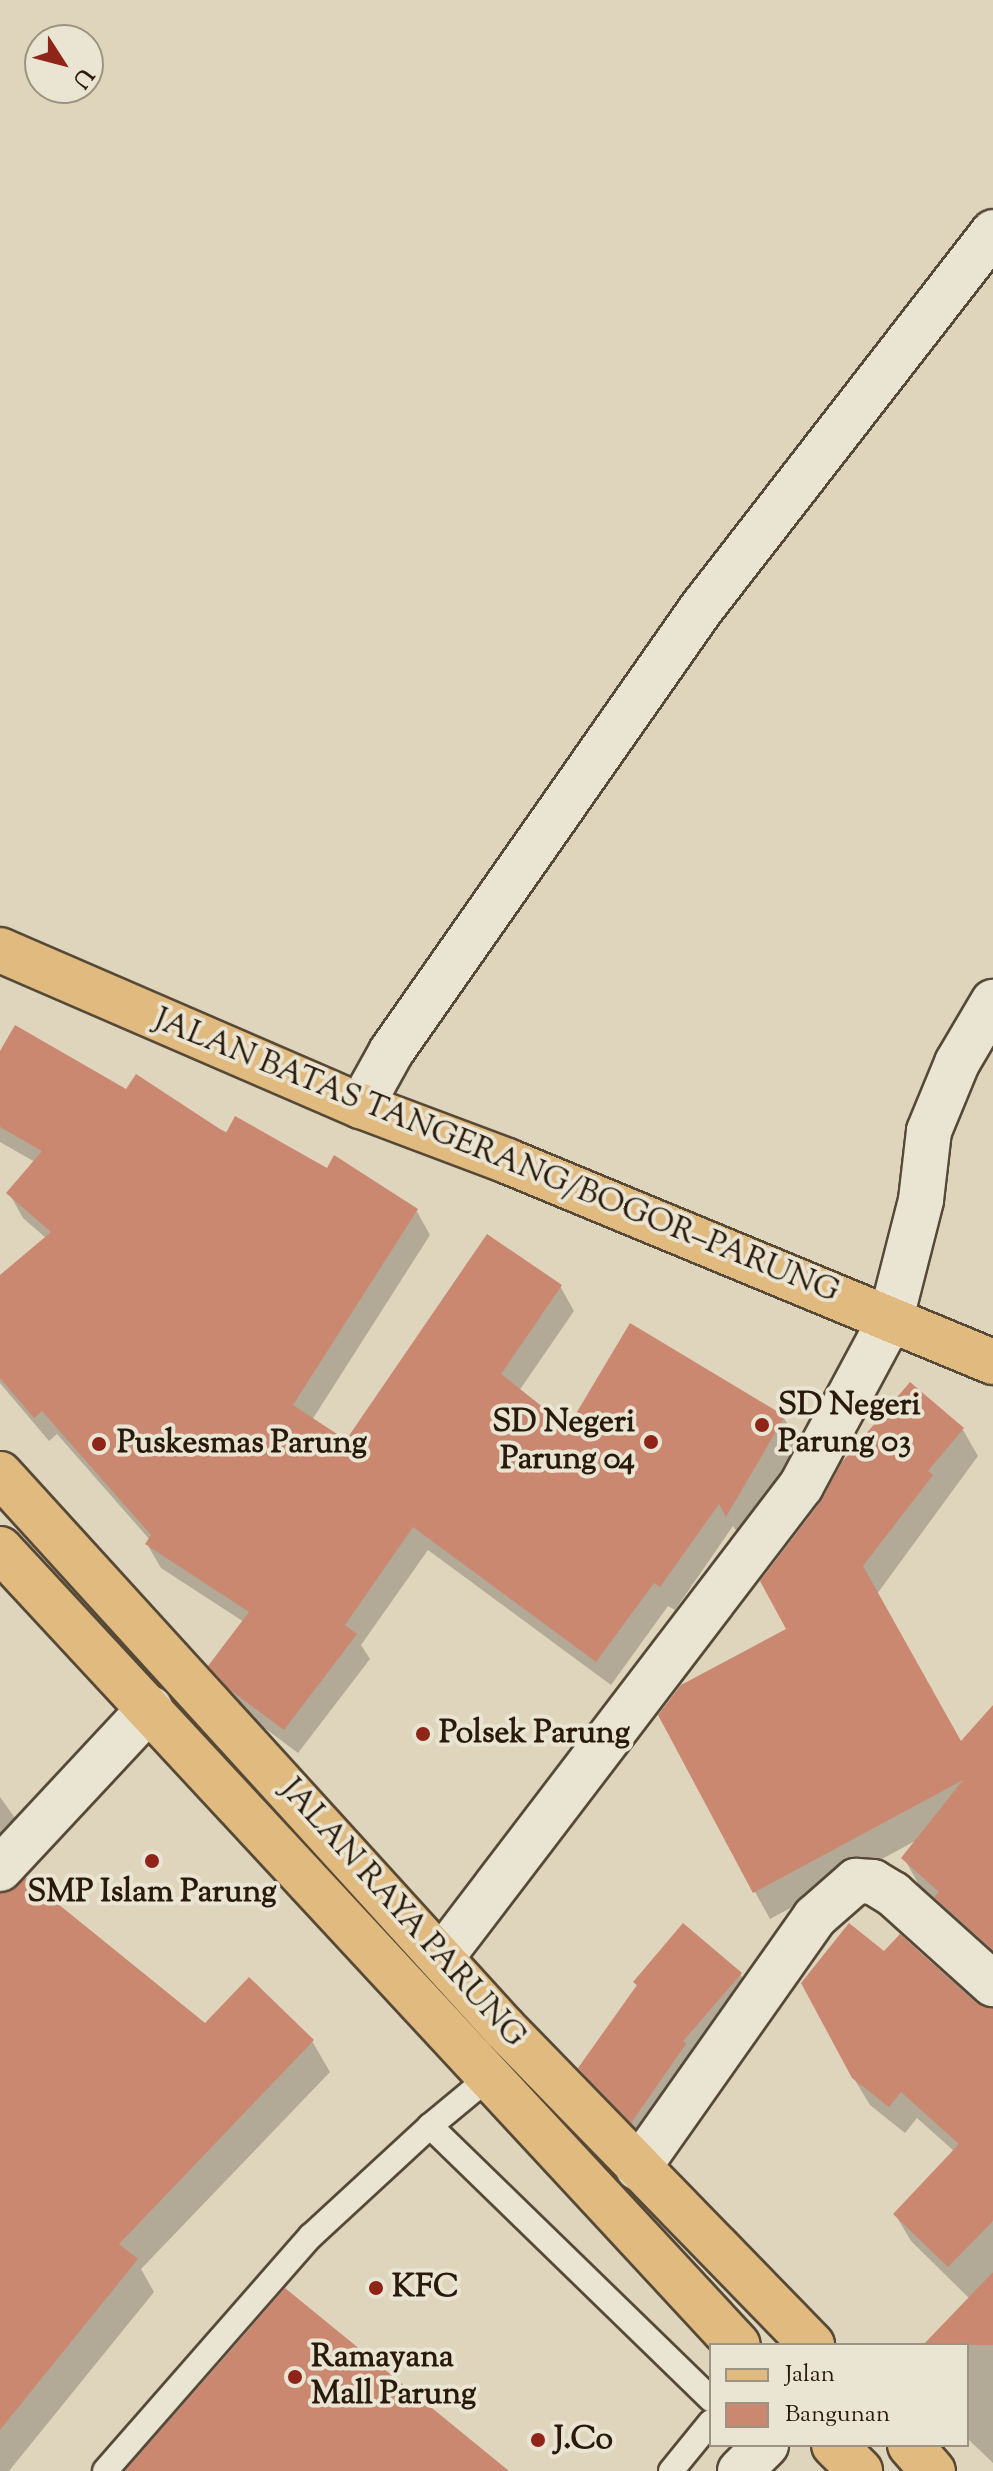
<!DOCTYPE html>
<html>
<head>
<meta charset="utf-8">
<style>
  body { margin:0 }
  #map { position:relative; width:993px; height:2471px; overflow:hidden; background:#dfd5bc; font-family:"Sorts Mill Goudy",serif }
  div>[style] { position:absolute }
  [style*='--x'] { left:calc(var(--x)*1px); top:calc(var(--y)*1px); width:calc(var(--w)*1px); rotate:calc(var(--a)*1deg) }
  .shadow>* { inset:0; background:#0003 }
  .building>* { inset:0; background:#ca8871 }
  .roads { filter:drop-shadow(2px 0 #564937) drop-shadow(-2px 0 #564937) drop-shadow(0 2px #564937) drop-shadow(0 -2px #564937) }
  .lane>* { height:24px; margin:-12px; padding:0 12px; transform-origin:12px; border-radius:12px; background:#eae4d3 }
  .street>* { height:44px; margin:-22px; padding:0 22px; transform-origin:22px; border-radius:22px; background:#eae4d3 }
  .primary>* { height:44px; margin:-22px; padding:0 22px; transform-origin:22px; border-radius:22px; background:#e0ba7e }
  .highway>* { height:44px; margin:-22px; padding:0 22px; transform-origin:22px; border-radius:22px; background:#e0ba7e }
  .dots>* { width:22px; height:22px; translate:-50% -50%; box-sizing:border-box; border:4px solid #eae4d3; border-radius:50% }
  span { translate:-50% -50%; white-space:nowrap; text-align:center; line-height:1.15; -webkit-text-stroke:8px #eae4d3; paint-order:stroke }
  .street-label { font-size:32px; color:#291a0b }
  .poi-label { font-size:32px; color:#291a0b; font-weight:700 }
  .left { translate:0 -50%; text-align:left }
  .right { translate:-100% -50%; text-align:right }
  .legend { position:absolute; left:709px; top:2343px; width:260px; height:104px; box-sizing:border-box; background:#eae4d3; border:2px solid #9d9383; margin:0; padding:10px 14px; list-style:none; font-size:24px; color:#291a0b }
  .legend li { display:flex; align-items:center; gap:16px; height:40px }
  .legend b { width:40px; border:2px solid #9d9383 }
  .north { position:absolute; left:24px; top:24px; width:80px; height:80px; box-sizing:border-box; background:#eae4d3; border:2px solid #9d9383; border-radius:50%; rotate:126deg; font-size:22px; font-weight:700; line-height:32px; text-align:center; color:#291a0b }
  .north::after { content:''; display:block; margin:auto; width:28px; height:36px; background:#8f2418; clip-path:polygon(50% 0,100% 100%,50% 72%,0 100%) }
</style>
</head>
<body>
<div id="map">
  <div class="shadow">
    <i style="clip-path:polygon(0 1055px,127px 1091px,416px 1210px,430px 1235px,312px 1420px,347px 1443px,560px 1286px,574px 1311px,519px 1391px,569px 1430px,631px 1326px,784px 1418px,798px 1442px,741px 1538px,733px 1526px,675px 1610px,668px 1606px,611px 1685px,428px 1550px,361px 1645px,370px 1659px,298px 1753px,246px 1714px,210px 1666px,244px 1622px,161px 1568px,147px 1544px,150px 1540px,57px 1434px,49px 1441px,0 1383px,0 1278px,46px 1238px,23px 1218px,9px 1193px,35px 1162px,0 1142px)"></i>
    <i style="clip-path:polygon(910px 1384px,963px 1430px,978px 1456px,877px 1594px,961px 1744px,993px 1708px,993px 1961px,919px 1885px,904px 1858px,919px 1839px,770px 1919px,755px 1892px,789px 1630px)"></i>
    <i style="clip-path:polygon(0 1797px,30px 1839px,0 1871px)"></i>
    <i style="clip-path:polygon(0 1894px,205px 2026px,312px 2041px,330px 2072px,141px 2269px,154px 2292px,9px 2471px,0 2471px)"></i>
    <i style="clip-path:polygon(900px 1936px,987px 2010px,993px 2008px,993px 2463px,967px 2438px,967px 2345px,926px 2345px,970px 2299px,911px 2241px,895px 2214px,955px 2152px,917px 2118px,905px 2133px,870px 2105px,853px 2077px,884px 1953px)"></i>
    <i style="clip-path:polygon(740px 1974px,752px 1994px,643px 2141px,592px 2088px,580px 2068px,638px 1987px,635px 1982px)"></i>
    <i style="clip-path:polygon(285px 2291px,506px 2471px,123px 2471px)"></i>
  </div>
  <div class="building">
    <i style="clip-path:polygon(15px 1025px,126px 1089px,136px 1074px,226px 1133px,235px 1116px,327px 1168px,334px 1155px,418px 1209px,293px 1405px,346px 1440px,487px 1234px,562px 1285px,501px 1374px,568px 1427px,630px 1323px,785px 1416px,726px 1517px,719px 1504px,660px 1587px,654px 1583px,596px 1662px,413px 1527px,345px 1625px,357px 1634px,284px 1730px,230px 1690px,208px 1666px,249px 1612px,145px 1544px,151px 1535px,42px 1411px,34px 1418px,0 1378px,0 1275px,51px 1232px,6px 1193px,42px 1151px,0 1127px,0 1051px)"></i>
    <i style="clip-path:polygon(910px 1382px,964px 1428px,928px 1471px,933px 1475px,863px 1566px,961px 1741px,993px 1705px,993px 1950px,934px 1897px,939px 1892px,901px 1858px,963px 1780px,753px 1893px,658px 1715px,681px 1685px,786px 1629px,760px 1581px,821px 1501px,842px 1462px)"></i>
    <i style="clip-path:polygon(26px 1878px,205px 2023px,249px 1977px,314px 2040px,119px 2244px,138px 2259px,0 2430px,0 1893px)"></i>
    <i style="clip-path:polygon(683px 1923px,742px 1973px,683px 2041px,686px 2044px,631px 2123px,578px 2068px,637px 1985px,633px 1982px)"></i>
    <i style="clip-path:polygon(849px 1923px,884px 1951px,900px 1934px,976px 2003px,993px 2008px,993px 2221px,948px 2267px,893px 2214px,959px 2144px,901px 2092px,889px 2107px,852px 2078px,801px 1983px)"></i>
    <i style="clip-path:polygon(993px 2272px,993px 2345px,923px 2345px)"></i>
    <i style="clip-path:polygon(285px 2288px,509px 2471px,125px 2471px)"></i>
  </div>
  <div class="roads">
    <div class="lane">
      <i style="--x:430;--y:2126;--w:77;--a:-39.7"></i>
      <i style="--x:105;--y:2471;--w:313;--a:-48.8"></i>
      <i style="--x:311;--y:2236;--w:162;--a:-42.7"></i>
      <i style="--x:430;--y:2126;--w:392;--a:44.2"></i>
      <i style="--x:671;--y:2471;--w:63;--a:-50.8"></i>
    </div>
    <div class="street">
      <i style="--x:361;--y:1106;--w:62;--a:-60.9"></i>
      <i style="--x:391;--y:1052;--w:541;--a:-55.02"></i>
      <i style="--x:701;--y:609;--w:477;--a:-52.2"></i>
      <i style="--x:0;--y:1869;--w:220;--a:-47"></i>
      <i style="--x:441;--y:1958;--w:594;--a:-52.67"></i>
      <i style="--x:801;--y:1486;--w:191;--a:-61.8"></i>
      <i style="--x:891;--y:1318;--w:122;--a:-75.7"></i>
      <i style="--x:921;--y:1200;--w:69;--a:-83.4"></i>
      <i style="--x:929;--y:1131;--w:74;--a:-67.6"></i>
      <i style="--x:957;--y:1063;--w:71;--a:-59.5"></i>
      <i style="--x:638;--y:2168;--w:307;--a:-54.8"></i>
      <i style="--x:815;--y:1917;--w:55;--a:-41.3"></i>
      <i style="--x:856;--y:1881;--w:17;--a:3"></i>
      <i style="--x:873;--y:1882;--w:23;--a:31"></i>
      <i style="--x:893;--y:1894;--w:135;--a:42"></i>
      <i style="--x:740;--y:2471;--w:37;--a:-45"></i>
    </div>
    <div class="primary">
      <i style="--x:0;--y:950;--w:393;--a:23.4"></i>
      <i style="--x:361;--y:1106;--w:156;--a:20.6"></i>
      <i style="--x:507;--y:1161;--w:526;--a:22.47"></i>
    </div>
    <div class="highway">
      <i style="--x:0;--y:1474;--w:749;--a:47.71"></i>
      <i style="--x:504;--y:2028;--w:442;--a:45.8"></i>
      <i style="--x:0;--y:1549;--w:1085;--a:47.17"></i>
      <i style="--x:834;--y:2445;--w:37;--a:45"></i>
      <i style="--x:910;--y:2445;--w:35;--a:49"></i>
    </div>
  </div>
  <div class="dots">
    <i style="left:762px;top:1425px;background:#8f2418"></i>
    <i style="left:651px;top:1442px;background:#8f2418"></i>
    <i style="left:99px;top:1444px;background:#8f2418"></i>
    <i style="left:423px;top:1734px;background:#8f2418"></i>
    <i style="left:152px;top:1861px;background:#8f2418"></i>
    <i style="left:376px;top:2288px;background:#8f2418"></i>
    <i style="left:295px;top:2377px;background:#8f2418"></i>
    <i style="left:538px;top:2440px;background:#8f2418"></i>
  </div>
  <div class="street-label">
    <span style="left:496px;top:1157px;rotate:22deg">JALAN BATAS TANGERANG/BOGOR–PARUNG</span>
    <span style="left:402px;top:1914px;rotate:48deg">JALAN RAYA PARUNG</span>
  </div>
  <div class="poi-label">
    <span class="left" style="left:778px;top:1425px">SD Negeri<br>Parung 03</span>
    <span class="right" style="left:635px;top:1442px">SD Negeri<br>Parung 04</span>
    <span class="left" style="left:117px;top:1444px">Puskesmas Parung</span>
    <span class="left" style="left:439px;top:1734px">Polsek Parung</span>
    <span style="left:152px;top:1893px">SMP Islam Parung</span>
    <span class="left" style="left:392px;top:2288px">KFC</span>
    <span class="left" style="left:311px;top:2377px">Ramayana<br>Mall Parung</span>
    <span class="left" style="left:554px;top:2440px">J.Co</span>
  </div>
  <ul class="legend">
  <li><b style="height:10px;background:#e0ba7e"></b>Jalan</li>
  <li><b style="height:22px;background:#ca8871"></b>Bangunan</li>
  </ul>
  <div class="north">U</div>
</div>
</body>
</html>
